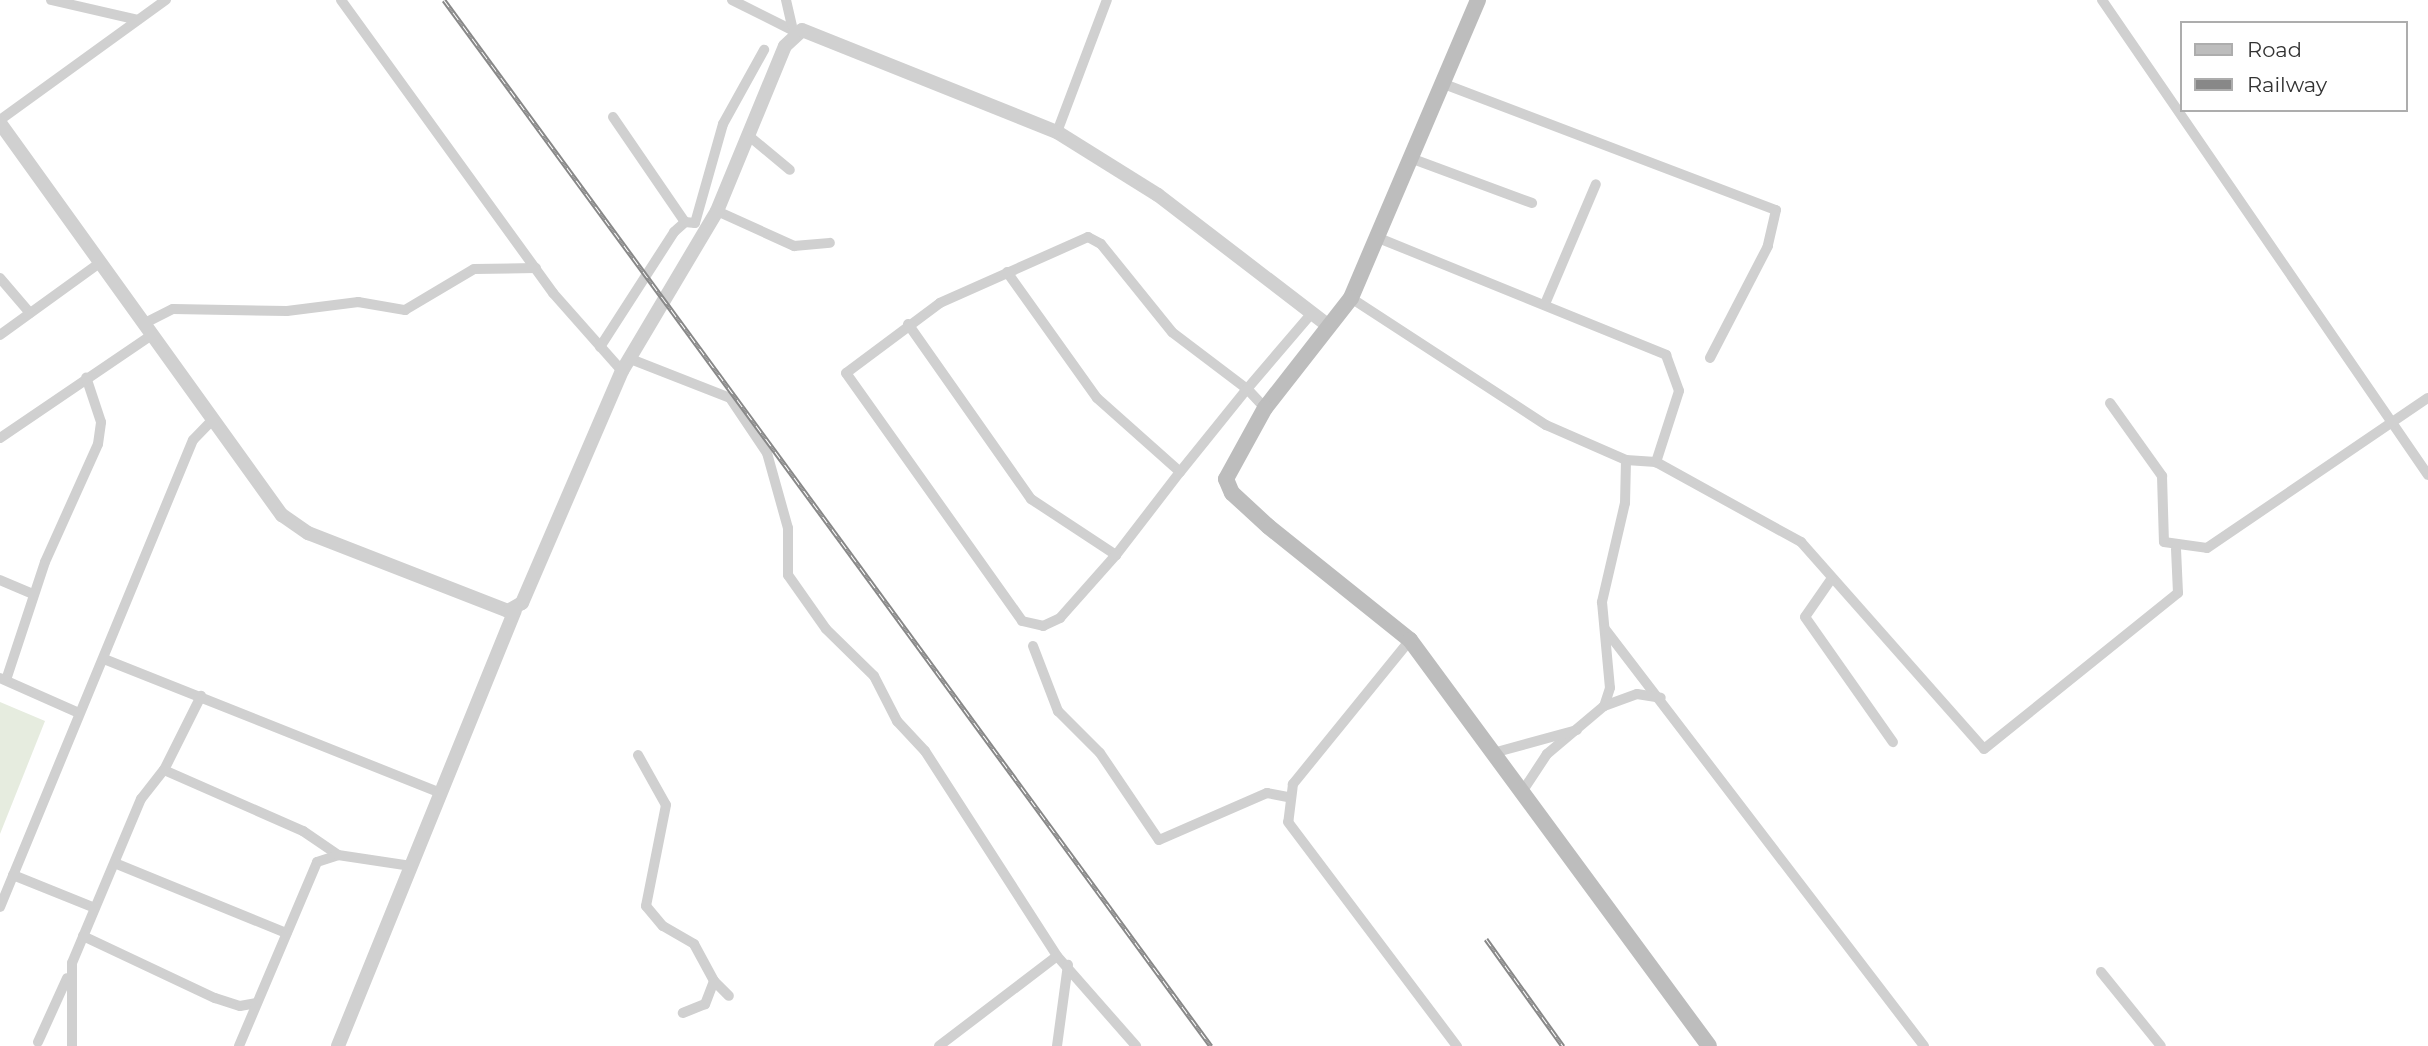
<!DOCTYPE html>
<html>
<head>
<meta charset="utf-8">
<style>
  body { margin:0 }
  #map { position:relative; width:2428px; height:1046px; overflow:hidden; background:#fff; font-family:Montserrat,sans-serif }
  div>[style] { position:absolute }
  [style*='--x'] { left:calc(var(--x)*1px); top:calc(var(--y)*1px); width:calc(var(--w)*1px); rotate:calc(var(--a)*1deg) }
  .green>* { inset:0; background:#e6ecdf }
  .minor>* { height:10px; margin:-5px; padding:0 5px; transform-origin:5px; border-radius:5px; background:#d0d0d0 }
  .tertiary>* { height:14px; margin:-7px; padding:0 7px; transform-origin:7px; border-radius:7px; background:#d0d0d0 }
  .secondary>* { height:16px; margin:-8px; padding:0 8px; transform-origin:8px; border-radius:8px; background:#bdbdbd }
  .rail>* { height:5px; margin-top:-2.5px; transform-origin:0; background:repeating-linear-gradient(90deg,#fff 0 8px,#888 0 16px); box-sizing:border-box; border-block:2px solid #888 }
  span { translate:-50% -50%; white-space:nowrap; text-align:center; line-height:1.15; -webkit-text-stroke:7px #fff; paint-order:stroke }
  .legend { position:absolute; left:2180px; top:21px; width:228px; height:91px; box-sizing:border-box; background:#fff; border:2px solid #adadad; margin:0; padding:9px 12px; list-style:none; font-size:21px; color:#333 }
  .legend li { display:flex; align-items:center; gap:14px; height:35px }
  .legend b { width:35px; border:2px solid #adadad }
</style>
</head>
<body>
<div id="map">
  <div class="green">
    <i style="clip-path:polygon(0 702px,45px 721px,0 834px)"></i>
  </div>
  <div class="minor">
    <i style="--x:51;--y:0;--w:89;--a:12.9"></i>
    <i style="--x:341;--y:0;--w:362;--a:54.1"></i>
    <i style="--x:553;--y:293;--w:104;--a:48.5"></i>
    <i style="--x:732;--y:0;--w:72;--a:26.6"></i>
    <i style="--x:786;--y:0;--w:26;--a:77"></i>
    <i style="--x:2102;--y:0;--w:576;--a:55.54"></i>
    <i style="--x:1444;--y:84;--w:355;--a:20.8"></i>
    <i style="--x:1776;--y:210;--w:37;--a:103"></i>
    <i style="--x:1768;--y:246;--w:126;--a:117.4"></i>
    <i style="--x:613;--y:117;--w:127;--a:55.6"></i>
    <i style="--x:0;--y:120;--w:205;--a:-35.9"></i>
    <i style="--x:1057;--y:132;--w:141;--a:-69.3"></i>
    <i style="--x:749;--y:136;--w:53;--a:39.7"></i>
    <i style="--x:1413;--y:159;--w:127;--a:20.3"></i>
    <i style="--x:717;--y:211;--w:85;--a:24.4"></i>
    <i style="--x:794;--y:246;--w:36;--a:-5"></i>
    <i style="--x:1381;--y:239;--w:308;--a:22.1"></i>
    <i style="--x:1666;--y:355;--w:38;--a:70"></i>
    <i style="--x:1679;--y:391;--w:75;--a:107.9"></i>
    <i style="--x:1007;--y:272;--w:155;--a:54.5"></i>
    <i style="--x:1097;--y:398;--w:111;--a:41.7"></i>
    <i style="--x:0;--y:278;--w:46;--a:49.4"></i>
    <i style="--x:1351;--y:298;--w:233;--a:33.1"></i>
    <i style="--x:1546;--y:425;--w:87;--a:23.6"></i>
    <i style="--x:1626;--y:460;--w:43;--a:91.3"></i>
    <i style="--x:1625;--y:503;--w:102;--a:103.1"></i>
    <i style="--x:1602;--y:602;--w:86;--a:84.7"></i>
    <i style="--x:1610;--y:688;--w:19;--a:108"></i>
    <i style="--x:1604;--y:706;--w:75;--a:139.9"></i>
    <i style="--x:1547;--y:754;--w:45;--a:123.3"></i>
    <i style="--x:1545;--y:304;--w:130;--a:-67"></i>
    <i style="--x:145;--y:323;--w:31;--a:-27"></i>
    <i style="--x:173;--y:309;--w:114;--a:1"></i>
    <i style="--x:287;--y:311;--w:72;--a:-7.2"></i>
    <i style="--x:358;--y:302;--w:48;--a:9.7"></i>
    <i style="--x:405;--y:310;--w:80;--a:-30.7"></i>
    <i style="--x:474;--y:269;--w:62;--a:-0.9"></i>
    <i style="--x:908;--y:324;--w:214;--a:54.9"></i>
    <i style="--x:1031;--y:499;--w:102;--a:33.4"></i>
    <i style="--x:0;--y:335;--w:125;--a:-35.9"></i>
    <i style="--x:600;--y:347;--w:137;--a:-57.2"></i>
    <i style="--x:674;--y:232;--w:15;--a:-42"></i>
    <i style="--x:685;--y:222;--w:10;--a:6"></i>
    <i style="--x:695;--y:223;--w:103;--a:-74.2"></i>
    <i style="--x:723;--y:124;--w:85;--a:-61"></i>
    <i style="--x:628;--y:358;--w:110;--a:21.4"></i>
    <i style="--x:730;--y:398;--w:66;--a:56.1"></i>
    <i style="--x:767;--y:453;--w:78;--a:74.4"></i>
    <i style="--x:788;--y:528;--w:47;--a:90"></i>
    <i style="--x:788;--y:575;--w:66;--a:54.9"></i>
    <i style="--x:826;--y:629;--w:67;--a:44.4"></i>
    <i style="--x:874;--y:676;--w:51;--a:62.9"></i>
    <i style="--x:897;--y:721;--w:41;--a:47"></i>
    <i style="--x:925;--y:751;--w:244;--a:57.2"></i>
    <i style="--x:1057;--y:956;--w:120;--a:48.7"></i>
    <i style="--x:2110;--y:403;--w:90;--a:54.5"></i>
    <i style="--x:2162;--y:476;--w:66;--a:88.3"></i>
    <i style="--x:2164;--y:542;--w:43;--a:7.9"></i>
    <i style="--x:2207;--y:548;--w:267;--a:-34.2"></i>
    <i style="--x:1265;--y:408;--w:26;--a:-133"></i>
    <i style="--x:1247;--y:389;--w:94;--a:-142.8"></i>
    <i style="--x:1172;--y:332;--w:113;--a:-128.9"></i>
    <i style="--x:1101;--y:244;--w:15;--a:-152"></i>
    <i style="--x:1088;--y:237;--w:162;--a:156"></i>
    <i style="--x:940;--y:303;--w:117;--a:143.3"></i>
    <i style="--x:846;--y:373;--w:304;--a:54.6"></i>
    <i style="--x:1022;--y:621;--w:22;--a:13"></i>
    <i style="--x:1043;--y:626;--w:19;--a:-25"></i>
    <i style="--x:1060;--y:618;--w:84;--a:-48.4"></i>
    <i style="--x:1116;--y:555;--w:105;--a:-52.4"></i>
    <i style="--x:1180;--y:472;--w:107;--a:-51.1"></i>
    <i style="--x:1247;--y:389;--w:100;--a:-49.5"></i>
    <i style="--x:0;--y:438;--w:185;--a:-34.2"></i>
    <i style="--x:1626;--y:460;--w:30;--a:4"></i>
    <i style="--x:1656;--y:462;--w:166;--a:28.9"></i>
    <i style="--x:1801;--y:542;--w:276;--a:48.5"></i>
    <i style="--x:1984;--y:749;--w:249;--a:-38.8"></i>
    <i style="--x:2178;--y:593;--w:44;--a:-92.6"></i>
    <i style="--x:1832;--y:578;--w:47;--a:124.7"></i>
    <i style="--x:1805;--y:617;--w:153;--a:54.9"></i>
    <i style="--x:0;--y:580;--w:36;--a:23"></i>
    <i style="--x:1605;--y:629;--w:525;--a:52.58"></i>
    <i style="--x:1410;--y:640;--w:186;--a:129.1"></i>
    <i style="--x:1293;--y:784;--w:38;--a:97"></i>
    <i style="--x:1288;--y:822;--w:281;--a:53"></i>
    <i style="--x:1033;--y:646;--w:70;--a:69"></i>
    <i style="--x:1058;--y:711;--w:59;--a:45"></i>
    <i style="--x:1100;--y:753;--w:105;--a:55.9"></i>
    <i style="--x:1159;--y:840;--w:118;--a:-23.5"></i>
    <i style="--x:1267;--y:793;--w:21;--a:11"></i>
    <i style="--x:104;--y:659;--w:362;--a:21.7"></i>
    <i style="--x:0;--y:678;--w:86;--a:23.9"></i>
    <i style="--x:6;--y:680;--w:124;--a:-71.7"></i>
    <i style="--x:45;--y:562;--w:129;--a:-65.8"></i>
    <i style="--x:98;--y:444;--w:22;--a:-82"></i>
    <i style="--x:101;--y:422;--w:47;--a:-108.4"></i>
    <i style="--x:1604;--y:706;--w:35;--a:-20"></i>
    <i style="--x:1637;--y:694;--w:24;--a:9"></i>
    <i style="--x:1493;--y:753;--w:87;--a:-15.3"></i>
    <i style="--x:638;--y:755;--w:57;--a:60.8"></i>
    <i style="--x:666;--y:805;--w:103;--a:101.2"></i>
    <i style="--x:646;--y:906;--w:26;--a:50"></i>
    <i style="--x:663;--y:926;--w:36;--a:30"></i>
    <i style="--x:694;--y:944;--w:42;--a:61.6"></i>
    <i style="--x:714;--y:981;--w:25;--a:111"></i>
    <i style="--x:705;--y:1004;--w:24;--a:158"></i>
    <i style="--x:164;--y:770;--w:152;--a:23.7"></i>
    <i style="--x:303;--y:831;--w:42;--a:34.4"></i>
    <i style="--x:117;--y:864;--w:183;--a:22.2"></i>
    <i style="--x:13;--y:875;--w:88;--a:21.9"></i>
    <i style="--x:0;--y:907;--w:505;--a:-67.55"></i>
    <i style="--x:193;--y:440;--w:30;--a:-46"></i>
    <i style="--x:83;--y:936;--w:146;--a:25.2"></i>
    <i style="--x:215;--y:998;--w:26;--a:18"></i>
    <i style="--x:240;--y:1006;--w:17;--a:-10"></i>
    <i style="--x:2101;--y:972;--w:95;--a:51"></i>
    <i style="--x:714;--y:981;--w:21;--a:45"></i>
    <i style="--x:38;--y:1042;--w:70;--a:-65.6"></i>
    <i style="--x:72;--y:1046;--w:83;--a:-90"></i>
    <i style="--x:72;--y:963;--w:178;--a:-67.2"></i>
    <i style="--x:141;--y:799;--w:37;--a:-52"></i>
    <i style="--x:164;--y:770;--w:83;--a:-63.4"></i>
    <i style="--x:239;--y:1046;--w:200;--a:-67"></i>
    <i style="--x:317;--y:862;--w:22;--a:-18"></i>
    <i style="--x:338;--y:855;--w:74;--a:8.6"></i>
    <i style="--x:939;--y:1046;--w:148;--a:-37.3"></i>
    <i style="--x:1057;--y:1046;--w:82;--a:-82.3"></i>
  </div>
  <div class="tertiary">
    <i style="--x:0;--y:123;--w:483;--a:54.3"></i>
    <i style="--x:282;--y:515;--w:32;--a:35"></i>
    <i style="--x:308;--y:533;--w:215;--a:21.3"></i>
    <i style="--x:508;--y:611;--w:16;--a:-30"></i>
    <i style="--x:522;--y:603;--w:253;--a:-66.7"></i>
    <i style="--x:622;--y:371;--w:186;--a:-59.3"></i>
    <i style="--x:717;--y:211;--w:178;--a:-67.6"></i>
    <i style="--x:785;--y:46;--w:23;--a:-43"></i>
    <i style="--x:802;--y:30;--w:275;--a:21.8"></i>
    <i style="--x:1057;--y:132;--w:119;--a:32"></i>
    <i style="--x:1158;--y:195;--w:215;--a:37.5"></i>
    <i style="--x:338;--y:1046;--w:470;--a:-67.9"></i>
  </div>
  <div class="secondary">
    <i style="--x:1478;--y:0;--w:324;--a:113.1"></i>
    <i style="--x:1351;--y:298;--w:140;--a:128"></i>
    <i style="--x:1265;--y:408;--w:81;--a:118.8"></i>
    <i style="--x:1226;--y:479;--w:15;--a:67"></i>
    <i style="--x:1232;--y:493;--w:50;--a:42.6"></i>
    <i style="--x:1269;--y:527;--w:181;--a:38.7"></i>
    <i style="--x:1410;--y:640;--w:504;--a:53.63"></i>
  </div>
  <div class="rail">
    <i style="--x:444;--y:0;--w:1297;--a:53.75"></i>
    <i style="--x:1486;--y:939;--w:132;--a:54.3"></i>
  </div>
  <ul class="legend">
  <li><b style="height:9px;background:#bdbdbd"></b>Road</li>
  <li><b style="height:9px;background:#888"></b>Railway</li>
  </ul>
</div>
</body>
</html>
